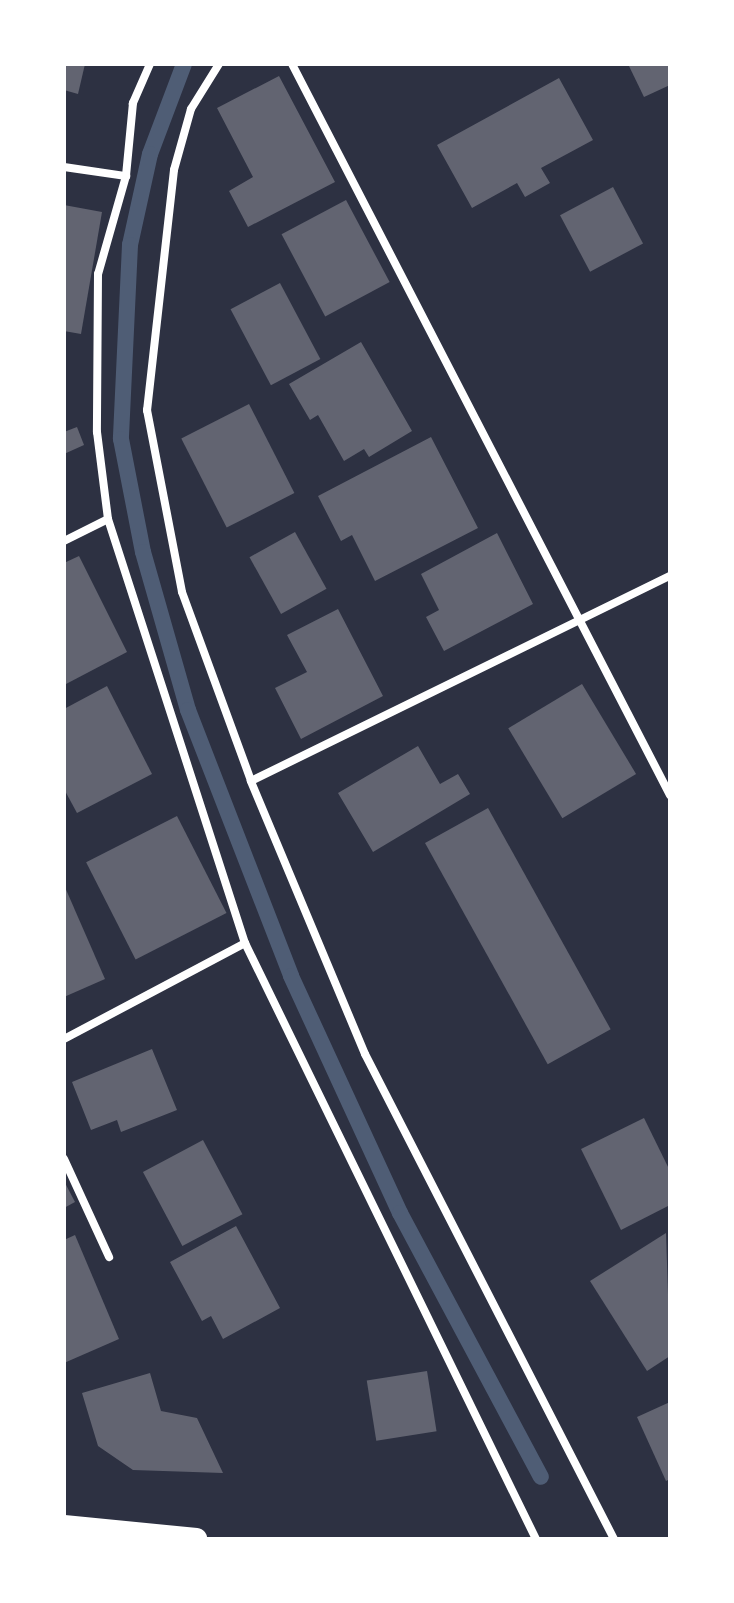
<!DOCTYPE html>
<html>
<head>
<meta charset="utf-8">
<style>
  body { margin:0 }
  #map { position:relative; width:734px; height:1603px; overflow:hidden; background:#2d3142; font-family:"Noto Sans",sans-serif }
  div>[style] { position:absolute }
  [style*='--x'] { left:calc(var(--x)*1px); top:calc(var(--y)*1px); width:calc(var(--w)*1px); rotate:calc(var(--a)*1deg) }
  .stream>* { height:16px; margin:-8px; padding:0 8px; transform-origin:8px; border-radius:8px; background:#4f5d75 }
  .building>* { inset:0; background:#626471; transform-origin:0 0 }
  .minor>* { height:8px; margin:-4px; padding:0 4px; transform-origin:4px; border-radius:4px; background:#fff }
  .trunk>* { height:22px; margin:-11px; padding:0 11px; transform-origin:11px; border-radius:11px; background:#fff }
  span { translate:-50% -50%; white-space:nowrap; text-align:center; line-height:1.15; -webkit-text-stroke:6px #fff; paint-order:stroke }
  .frame { position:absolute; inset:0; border:66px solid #fff; pointer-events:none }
</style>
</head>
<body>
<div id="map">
  <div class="stream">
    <i style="--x:184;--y:64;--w:96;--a:110.7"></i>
    <i style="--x:150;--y:154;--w:93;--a:102.4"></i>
    <i style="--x:130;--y:245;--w:194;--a:92.7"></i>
    <i style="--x:121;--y:439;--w:115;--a:79"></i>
    <i style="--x:143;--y:552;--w:164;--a:74.1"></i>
    <i style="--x:188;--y:710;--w:285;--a:68.8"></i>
    <i style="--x:291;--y:976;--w:261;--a:65.3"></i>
    <i style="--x:400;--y:1213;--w:299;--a:61.9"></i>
  </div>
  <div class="building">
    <i style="clip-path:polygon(64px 64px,85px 64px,78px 94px,64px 90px)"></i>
    <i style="clip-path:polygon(628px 64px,670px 64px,670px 85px,644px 97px)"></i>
    <i style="clip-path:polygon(279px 76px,335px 182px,248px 227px,229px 191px,253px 177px,217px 108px)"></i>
    <i style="clip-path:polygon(559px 78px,593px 140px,541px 168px,550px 183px,525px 197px,517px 183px,472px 208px,437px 145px)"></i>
    <i style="left:613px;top:187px;width:64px;height:60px;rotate:62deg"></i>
    <i style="left:346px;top:200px;width:93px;height:73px;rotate:62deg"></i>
    <i style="clip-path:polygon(64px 205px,102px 212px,81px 334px,64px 331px)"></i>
    <i style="left:280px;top:283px;width:86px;height:56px;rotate:62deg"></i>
    <i style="clip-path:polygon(361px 342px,412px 431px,369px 457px,364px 449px,344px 461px,318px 415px,310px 420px,289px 384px)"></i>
    <i style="left:249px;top:404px;width:100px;height:76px;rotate:63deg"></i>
    <i style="clip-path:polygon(77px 427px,84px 445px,64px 454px,64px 432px)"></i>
    <i style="clip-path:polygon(431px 437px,478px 528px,375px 581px,352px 535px,341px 541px,318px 496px)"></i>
    <i style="left:295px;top:532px;width:65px;height:52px;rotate:61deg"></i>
    <i style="clip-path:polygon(497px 533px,533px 604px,444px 651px,426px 617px,439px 610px,421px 574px)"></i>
    <i style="clip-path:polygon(79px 556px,127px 652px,66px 684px,64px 563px)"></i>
    <i style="clip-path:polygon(338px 609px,383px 696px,301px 739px,275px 688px,307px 672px,287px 635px)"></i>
    <i style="left:582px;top:684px;width:105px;height:86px;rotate:59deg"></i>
    <i style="clip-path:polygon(107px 686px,152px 774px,77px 813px,64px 789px,64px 709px)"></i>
    <i style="clip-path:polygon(418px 746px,440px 784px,458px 774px,470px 794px,373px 852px,338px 793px)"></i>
    <i style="left:488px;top:808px;width:253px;height:72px;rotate:61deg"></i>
    <i style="left:177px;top:816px;width:109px;height:102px;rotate:63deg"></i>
    <i style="clip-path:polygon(64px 885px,105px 979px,64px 997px)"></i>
    <i style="clip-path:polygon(152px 1049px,177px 1110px,121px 1132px,117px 1120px,91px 1130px,72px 1082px)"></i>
    <i style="clip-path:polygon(644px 1118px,670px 1171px,670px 1205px,621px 1230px,581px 1149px)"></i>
    <i style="left:203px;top:1140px;width:84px;height:68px;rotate:62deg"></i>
    <i style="clip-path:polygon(64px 1181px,75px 1202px,64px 1208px)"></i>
    <i style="clip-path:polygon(236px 1226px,280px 1308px,223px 1339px,211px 1316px,202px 1321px,170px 1262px)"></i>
    <i style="clip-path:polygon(666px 1233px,670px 1356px,647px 1371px,590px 1281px)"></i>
    <i style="clip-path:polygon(75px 1235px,119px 1339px,64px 1363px,64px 1240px)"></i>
    <i style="left:427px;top:1371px;width:61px;height:61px;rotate:81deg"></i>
    <i style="clip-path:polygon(150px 1373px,161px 1411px,197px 1418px,223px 1473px,133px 1470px,98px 1446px,82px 1393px)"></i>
    <i style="clip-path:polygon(670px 1402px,670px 1479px,666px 1481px,637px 1417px)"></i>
  </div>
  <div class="minor">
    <i style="--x:150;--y:64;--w:43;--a:113.6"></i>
    <i style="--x:133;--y:103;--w:73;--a:95.5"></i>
    <i style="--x:126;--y:176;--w:102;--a:105.9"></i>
    <i style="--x:98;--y:274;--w:158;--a:90.4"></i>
    <i style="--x:97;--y:432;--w:88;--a:82.8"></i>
    <i style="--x:108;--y:519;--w:446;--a:72.1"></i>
    <i style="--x:245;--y:943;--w:663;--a:63.98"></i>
    <i style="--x:219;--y:64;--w:53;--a:121.9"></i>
    <i style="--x:191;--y:109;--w:63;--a:105.6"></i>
    <i style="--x:174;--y:170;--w:242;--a:96.4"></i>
    <i style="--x:147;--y:410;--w:185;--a:79.1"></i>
    <i style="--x:182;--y:592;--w:201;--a:69.9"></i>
    <i style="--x:292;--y:64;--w:823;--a:62.66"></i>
    <i style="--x:64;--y:167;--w:63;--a:8.3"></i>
    <i style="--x:64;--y:541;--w:49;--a:-26.6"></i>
    <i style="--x:64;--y:1039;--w:205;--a:-27.9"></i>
    <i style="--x:64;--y:1159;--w:108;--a:65.3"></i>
    <i style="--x:614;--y:1539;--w:545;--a:-117.18"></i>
    <i style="--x:365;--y:1054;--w:296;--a:-112.7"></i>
    <i style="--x:251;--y:781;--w:466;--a:-26.1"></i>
  </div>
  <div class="trunk">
    <i style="--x:64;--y:1526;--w:133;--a:5.6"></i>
  </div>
  <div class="frame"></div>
</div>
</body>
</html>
